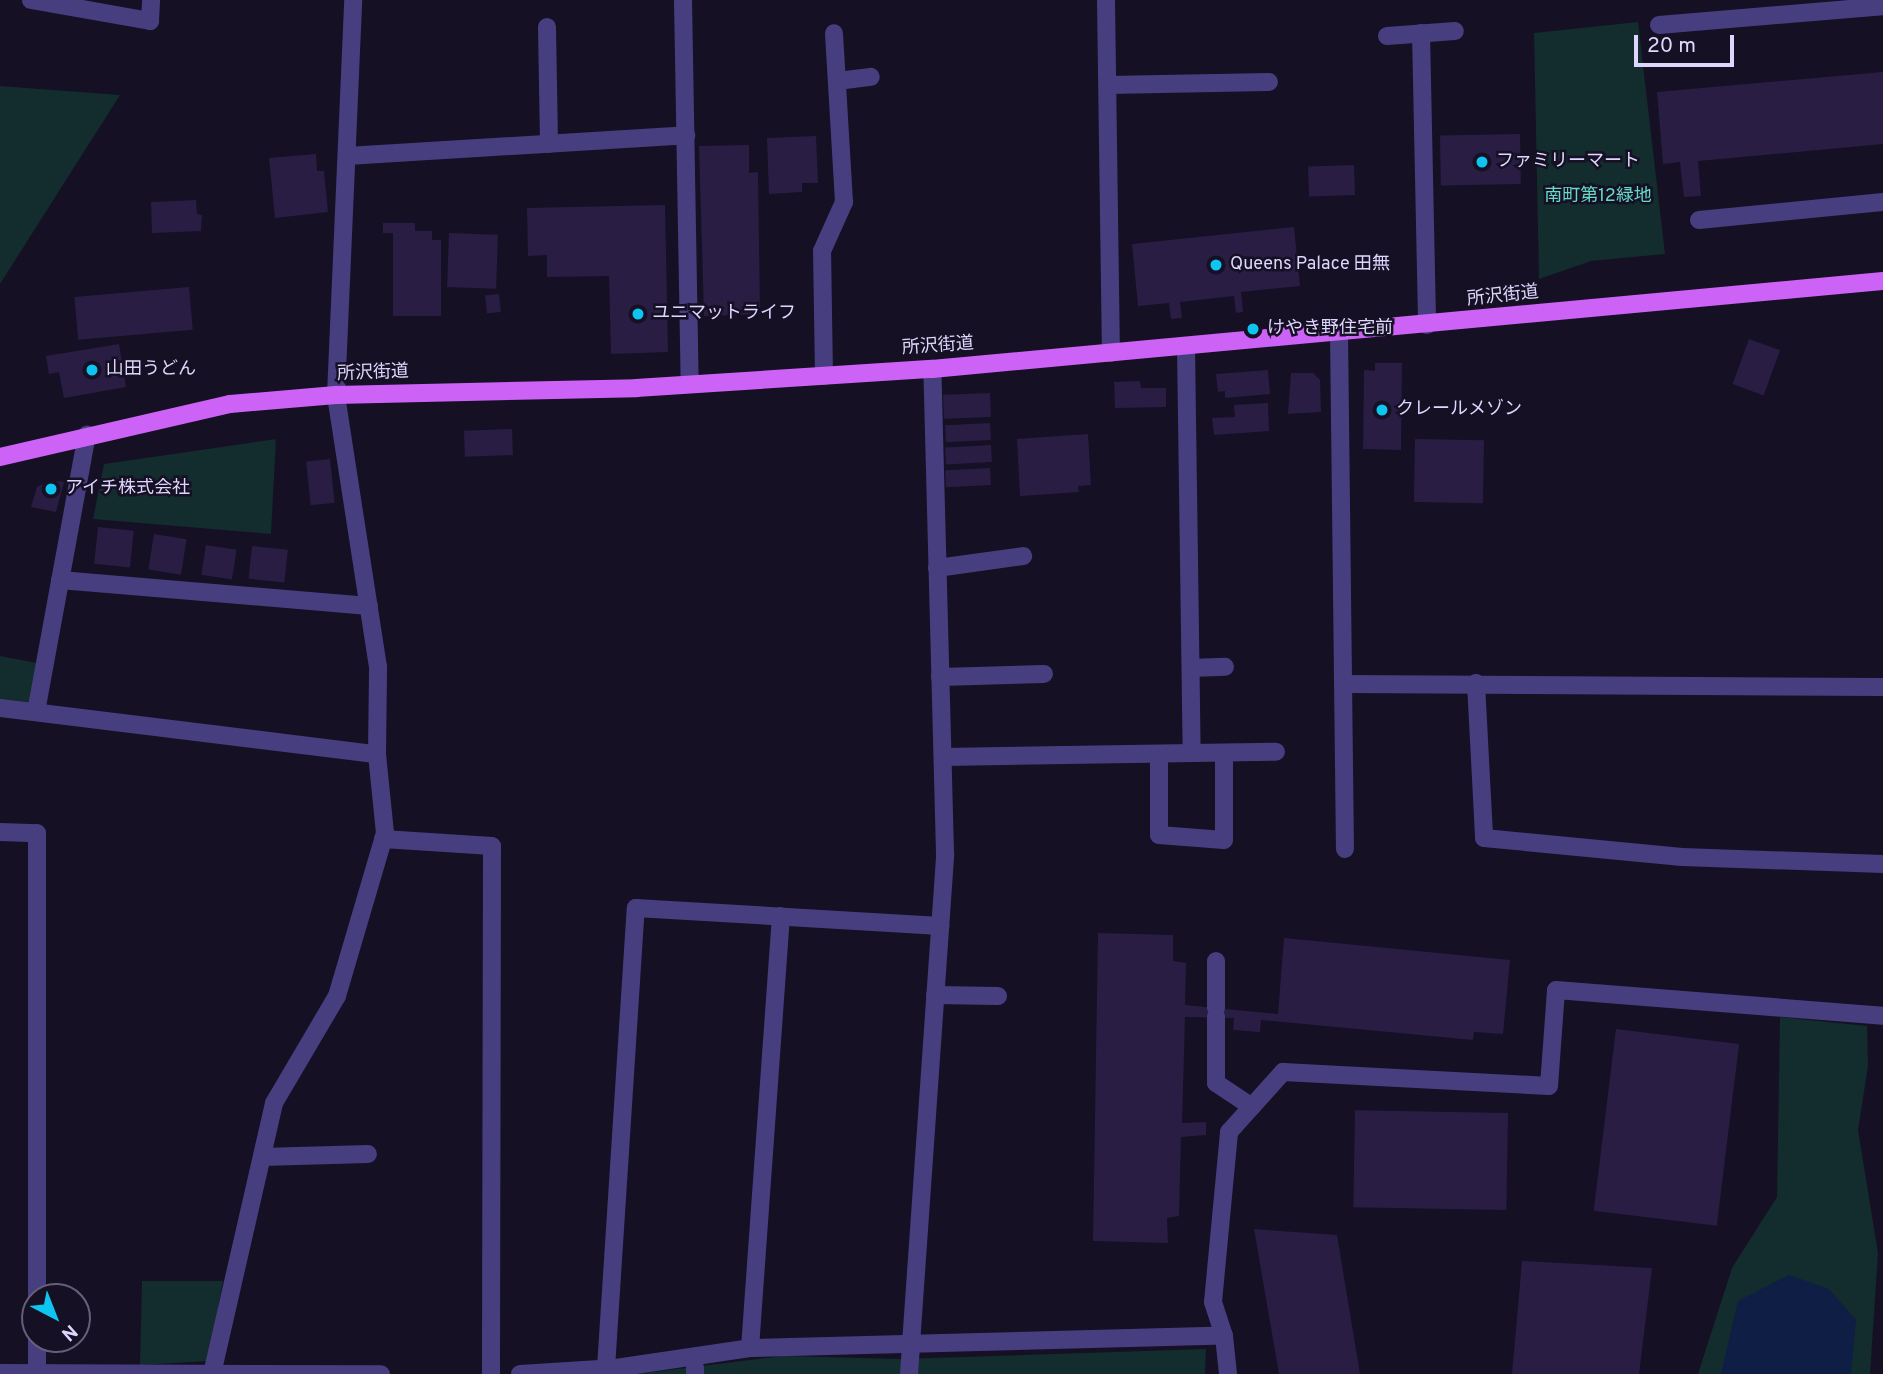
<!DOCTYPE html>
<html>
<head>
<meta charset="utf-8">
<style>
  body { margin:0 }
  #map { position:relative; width:1883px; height:1374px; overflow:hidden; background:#151024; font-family:Overpass,"Noto Sans JP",sans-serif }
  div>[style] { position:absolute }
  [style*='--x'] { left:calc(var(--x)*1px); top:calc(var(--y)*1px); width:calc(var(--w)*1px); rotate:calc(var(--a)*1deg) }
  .green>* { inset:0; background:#132c2e }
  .water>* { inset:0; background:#0f1e44 }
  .building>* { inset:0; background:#291d44; transform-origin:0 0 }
  .lane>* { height:18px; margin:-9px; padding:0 9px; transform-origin:9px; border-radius:9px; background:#473e80 }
  .street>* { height:18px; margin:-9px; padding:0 9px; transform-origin:9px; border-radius:9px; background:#473e80 }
  .primary>* { height:18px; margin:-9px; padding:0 9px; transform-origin:9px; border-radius:9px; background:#cd63f6 }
  .dots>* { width:19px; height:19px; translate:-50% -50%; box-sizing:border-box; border:4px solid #151024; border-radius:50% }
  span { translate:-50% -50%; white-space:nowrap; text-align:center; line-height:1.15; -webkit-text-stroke:5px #151024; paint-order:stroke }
  .poi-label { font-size:18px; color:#ded6fd }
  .left { translate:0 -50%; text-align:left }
  .park-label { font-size:18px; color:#66d9c7 }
  .street-label { font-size:18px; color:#ded6fd }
  .north { position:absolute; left:21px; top:1283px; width:70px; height:70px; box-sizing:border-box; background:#151024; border:2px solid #655f7b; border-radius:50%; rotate:138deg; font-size:19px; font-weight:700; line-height:28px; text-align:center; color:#ded6fd }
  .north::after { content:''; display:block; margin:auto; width:24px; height:32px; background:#0ec4f0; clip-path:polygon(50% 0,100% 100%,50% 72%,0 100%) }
  .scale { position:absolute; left:1634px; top:35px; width:100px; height:32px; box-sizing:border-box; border:4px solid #ded6fd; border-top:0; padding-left:9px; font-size:21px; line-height:24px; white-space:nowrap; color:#ded6fd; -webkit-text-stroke:5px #151024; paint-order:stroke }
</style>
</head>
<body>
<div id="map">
  <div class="green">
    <i style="clip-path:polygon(1638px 22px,1665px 254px,1591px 261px,1539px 279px,1534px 33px)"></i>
    <i style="clip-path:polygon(0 86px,120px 95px,0 284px)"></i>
    <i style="clip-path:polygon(276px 439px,271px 534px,93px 519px,104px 464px)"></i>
    <i style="clip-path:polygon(0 656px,42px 664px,34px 708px,0 705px)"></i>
    <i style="clip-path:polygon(1780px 1017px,1867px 1026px,1868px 1066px,1858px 1130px,1878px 1253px,1870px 1374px,1698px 1374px,1732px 1268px,1777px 1197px)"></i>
    <i style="clip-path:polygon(142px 1281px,223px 1281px,208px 1361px,140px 1365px)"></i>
    <i style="clip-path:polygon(1206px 1349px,1205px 1374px,637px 1374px,783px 1356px,902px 1359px)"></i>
  </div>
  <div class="water">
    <i style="clip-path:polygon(1789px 1275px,1829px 1289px,1856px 1320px,1851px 1374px,1721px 1374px,1738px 1301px)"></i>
  </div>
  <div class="building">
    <i style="clip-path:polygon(1883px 72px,1883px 144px,1698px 161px,1701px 196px,1684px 197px,1680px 162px,1663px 164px,1657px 92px)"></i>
    <i style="left:1520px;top:134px;width:50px;height:80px;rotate:89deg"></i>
    <i style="clip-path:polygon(816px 136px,818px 183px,802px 183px,802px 192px,769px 194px,767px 138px)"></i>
    <i style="clip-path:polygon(749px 145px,749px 173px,758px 172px,760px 314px,704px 316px,699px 146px)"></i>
    <i style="clip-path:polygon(316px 154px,317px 171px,324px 171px,328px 212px,275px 218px,269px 158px)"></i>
    <i style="left:1354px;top:165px;width:30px;height:46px;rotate:88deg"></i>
    <i style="clip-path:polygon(196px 200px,197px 214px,202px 215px,201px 231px,152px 233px,151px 202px)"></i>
    <i style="clip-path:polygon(665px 205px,668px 352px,611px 354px,609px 276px,547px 277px,547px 255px,528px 256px,527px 208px)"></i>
    <i style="clip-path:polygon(383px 223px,415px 223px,415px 231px,432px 231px,432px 240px,441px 240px,441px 316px,393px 316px,393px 233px,383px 233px)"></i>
    <i style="clip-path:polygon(1294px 227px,1300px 286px,1241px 292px,1243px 312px,1236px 313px,1234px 296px,1180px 302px,1182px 318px,1171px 319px,1169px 303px,1138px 306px,1132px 244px)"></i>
    <i style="left:449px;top:233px;width:49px;height:54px;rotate:2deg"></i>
    <i style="left:189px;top:287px;width:43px;height:115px;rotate:85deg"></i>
    <i style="left:499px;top:294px;width:18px;height:14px;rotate:84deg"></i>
    <i style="left:1749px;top:339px;width:33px;height:48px;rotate:20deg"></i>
    <i style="clip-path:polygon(119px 344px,126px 387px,64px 398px,59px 372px,49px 374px,46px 356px)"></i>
    <i style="clip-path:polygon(1375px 363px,1402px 363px,1401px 450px,1363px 449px,1364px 370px,1375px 371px)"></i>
    <i style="clip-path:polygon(1268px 370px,1270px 394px,1225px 398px,1225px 391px,1218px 392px,1216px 374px)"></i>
    <i style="clip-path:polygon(1291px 373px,1313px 373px,1320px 380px,1321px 412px,1288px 414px)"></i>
    <i style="clip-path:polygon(1140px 381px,1141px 388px,1166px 388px,1166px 407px,1115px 408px,1114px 382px)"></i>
    <i style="left:990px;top:393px;width:24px;height:47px;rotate:88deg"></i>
    <i style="clip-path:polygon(1268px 403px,1269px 431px,1214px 435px,1212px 418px,1235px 417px,1234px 405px)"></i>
    <i style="left:990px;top:423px;width:17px;height:45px;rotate:87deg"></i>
    <i style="left:512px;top:429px;width:26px;height:48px;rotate:88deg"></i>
    <i style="clip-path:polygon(1088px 434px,1091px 485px,1078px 486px,1079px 492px,1020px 496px,1017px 439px)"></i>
    <i style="left:1415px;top:439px;width:69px;height:63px;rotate:1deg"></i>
    <i style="left:991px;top:445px;width:17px;height:46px;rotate:87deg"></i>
    <i style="left:330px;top:459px;width:44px;height:24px;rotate:84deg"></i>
    <i style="left:990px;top:468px;width:17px;height:45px;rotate:87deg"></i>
    <i style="clip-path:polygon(50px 480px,64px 482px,56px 512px,31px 507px,37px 487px)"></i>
    <i style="left:98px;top:527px;width:36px;height:37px;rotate:6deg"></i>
    <i style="left:154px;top:534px;width:33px;height:36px;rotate:9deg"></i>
    <i style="left:206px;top:545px;width:31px;height:30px;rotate:9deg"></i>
    <i style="left:252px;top:546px;width:36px;height:33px;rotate:6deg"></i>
    <i style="clip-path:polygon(1098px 933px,1173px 935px,1173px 961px,1186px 963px,1185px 1005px,1278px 1014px,1284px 938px,1510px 960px,1503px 1034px,1474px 1032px,1473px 1040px,1261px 1020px,1260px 1032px,1233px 1030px,1234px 1018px,1185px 1017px,1182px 1123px,1206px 1122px,1206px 1135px,1181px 1137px,1179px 1216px,1167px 1218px,1168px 1243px,1093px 1241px)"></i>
    <i style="left:1616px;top:1029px;width:124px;height:183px;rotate:7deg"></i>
    <i style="left:1508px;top:1113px;width:97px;height:153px;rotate:91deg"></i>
    <i style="clip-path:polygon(1254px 1229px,1337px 1235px,1360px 1374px,1279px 1374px)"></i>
    <i style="clip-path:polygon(1522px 1261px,1652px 1268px,1639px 1374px,1512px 1374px)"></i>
  </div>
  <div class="lane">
    <i style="--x:1659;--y:25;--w:225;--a:-4.8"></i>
    <i style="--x:1699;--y:220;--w:185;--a:-5.6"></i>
    <i style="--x:695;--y:1374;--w:6;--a:-90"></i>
    <i style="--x:909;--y:1374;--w:30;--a:-86"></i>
    <i style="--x:1228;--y:1374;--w:38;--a:-96"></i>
    <i style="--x:1224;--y:1336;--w:36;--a:-108"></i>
    <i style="--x:1213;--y:1302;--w:171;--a:-84.6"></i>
    <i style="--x:1229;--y:1132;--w:81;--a:-48"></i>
    <i style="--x:1283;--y:1072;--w:266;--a:3"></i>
    <i style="--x:1549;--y:1086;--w:96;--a:-85.8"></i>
    <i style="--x:1556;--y:990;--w:328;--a:4.5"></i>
  </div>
  <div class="street">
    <i style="--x:31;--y:0;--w:121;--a:10"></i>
    <i style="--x:150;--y:21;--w:21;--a:-87"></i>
    <i style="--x:683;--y:0;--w:384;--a:89"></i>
    <i style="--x:1106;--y:0;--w:353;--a:89.2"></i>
    <i style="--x:547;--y:27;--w:117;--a:89"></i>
    <i style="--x:1421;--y:33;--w:292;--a:88.8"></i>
    <i style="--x:1387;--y:36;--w:68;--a:-4.2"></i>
    <i style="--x:837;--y:81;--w:34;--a:-7"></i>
    <i style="--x:1108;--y:85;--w:161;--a:-1.1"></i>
    <i style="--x:347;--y:156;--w:340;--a:-3.5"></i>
    <i style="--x:1339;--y:332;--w:517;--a:89.34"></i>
    <i style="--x:1186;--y:346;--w:407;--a:89.2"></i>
    <i style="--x:824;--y:376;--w:125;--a:-90.9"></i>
    <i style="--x:822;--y:251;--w:54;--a:-65.8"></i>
    <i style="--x:844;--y:202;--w:169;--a:-93.4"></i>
    <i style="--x:937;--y:568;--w:87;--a:-7.9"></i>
    <i style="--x:60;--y:580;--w:310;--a:4.8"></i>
    <i style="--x:1191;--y:668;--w:34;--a:-2"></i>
    <i style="--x:940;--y:677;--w:104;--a:-1.7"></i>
    <i style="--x:1476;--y:683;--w:155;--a:87"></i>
    <i style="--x:1484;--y:838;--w:199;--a:5.5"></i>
    <i style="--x:1682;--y:857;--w:201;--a:2"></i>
    <i style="--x:1343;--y:684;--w:540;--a:0.32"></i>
    <i style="--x:0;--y:708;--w:380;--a:7"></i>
    <i style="--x:36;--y:712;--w:282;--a:-79.6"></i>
    <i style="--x:1159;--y:754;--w:81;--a:90"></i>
    <i style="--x:1159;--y:835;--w:65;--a:4.4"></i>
    <i style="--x:1224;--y:840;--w:87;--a:-90"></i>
    <i style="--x:943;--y:757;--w:333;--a:-0.9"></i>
    <i style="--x:0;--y:832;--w:37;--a:2"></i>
    <i style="--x:37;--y:833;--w:464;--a:90"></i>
    <i style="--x:383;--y:839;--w:109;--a:3.7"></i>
    <i style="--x:492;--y:846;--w:528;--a:90.11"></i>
    <i style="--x:935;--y:995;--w:63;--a:0.9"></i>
    <i style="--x:1216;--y:1008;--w:47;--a:-90"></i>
    <i style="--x:1216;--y:1017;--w:66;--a:90"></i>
    <i style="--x:1216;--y:1083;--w:43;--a:33.7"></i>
    <i style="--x:262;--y:1157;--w:106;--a:-1.6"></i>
    <i style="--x:37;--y:1339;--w:34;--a:90"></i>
    <i style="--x:911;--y:1344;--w:492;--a:-86"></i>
    <i style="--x:945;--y:853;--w:484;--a:-91.5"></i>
    <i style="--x:750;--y:1348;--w:433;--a:-85.9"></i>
    <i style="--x:606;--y:1368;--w:461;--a:-86.3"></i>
    <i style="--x:636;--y:908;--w:305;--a:3.4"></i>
    <i style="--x:0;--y:1373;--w:381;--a:0.2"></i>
    <i style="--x:212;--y:1374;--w:278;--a:-77.1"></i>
    <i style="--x:274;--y:1103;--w:124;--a:-59.5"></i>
    <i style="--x:337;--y:996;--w:170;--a:-73.6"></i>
    <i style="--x:385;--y:833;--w:79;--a:-95.8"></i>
    <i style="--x:377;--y:754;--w:87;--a:-89.3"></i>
    <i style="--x:378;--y:667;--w:275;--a:-98.8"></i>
    <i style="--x:336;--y:395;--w:395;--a:-87.5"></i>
    <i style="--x:520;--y:1374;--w:96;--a:-3.6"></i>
    <i style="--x:616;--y:1368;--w:135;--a:-8.5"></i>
    <i style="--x:750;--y:1348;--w:474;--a:-1.5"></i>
  </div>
  <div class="primary">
    <i style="--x:0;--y:457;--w:236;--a:-13"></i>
    <i style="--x:230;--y:404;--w:106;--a:-4.9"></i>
    <i style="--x:336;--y:395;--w:300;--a:-1.3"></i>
    <i style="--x:636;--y:388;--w:297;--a:-3.7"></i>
    <i style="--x:932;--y:369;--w:955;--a:-5.29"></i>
  </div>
  <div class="dots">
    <i style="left:1482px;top:162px;background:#0ec4f0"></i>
    <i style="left:1216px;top:265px;background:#0ec4f0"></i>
    <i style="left:638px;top:314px;background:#0ec4f0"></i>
    <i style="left:1253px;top:329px;background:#0ec4f0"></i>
    <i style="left:92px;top:370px;background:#0ec4f0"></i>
    <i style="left:1382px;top:410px;background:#0ec4f0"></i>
    <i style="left:51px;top:489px;background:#0ec4f0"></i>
  </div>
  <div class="poi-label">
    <span class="left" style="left:1496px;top:162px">ファミリーマート</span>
    <span class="left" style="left:1230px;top:265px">Queens Palace 田無</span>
    <span class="left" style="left:652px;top:314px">ユニマットライフ</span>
    <span class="left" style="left:1267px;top:329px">けやき野住宅前</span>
    <span class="left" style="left:106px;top:370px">山田うどん</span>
    <span class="left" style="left:1396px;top:410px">クレールメゾン</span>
    <span class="left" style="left:65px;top:489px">アイチ株式会社</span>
  </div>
  <div class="park-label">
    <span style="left:1598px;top:197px">南町第12緑地</span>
  </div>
  <div class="street-label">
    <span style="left:1503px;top:297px;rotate:-6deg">所沢街道</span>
    <span style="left:938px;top:347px;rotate:-4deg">所沢街道</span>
    <span style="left:373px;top:374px;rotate:-2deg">所沢街道</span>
  </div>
  <div class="north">N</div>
  <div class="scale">20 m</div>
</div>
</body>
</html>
